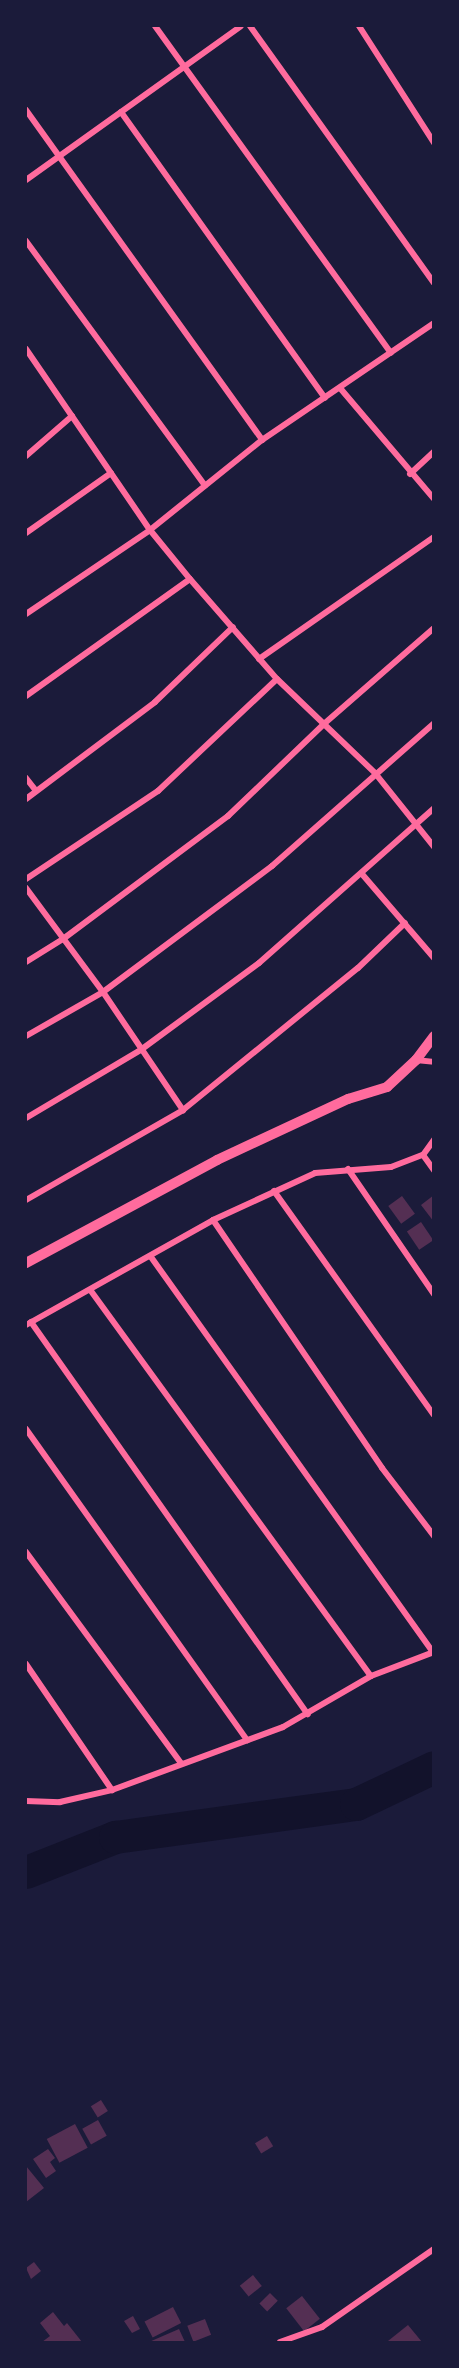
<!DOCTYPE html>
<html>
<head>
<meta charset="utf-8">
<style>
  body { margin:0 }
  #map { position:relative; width:459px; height:2368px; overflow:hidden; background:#1b1b3a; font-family:Mulish,sans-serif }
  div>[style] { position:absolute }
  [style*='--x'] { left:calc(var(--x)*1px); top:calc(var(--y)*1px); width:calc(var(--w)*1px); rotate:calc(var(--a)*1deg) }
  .river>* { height:33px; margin:-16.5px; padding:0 16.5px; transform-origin:16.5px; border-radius:16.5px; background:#12122b }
  .building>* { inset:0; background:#542f53; transform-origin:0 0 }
  .minor>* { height:6px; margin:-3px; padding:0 3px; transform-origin:3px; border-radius:3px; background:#ff6b9d }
  .tertiary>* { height:10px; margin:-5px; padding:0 5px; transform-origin:5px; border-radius:5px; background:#ff6b9d }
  span { translate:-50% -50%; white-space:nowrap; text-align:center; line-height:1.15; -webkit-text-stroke:4.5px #1b1b3a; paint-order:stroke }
  .frame { position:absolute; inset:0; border:27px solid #1b1b3a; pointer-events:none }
</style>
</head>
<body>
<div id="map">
  <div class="river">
    <i style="--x:26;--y:1872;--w:96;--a:-21.5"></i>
    <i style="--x:115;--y:1837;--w:243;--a:-7.8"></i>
    <i style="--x:356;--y:1804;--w:86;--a:-25.4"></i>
  </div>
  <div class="building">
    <i style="clip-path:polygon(434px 1195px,434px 1222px,421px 1205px)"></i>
    <i style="left:402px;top:1196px;width:22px;height:17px;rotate:54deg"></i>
    <i style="left:421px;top:1222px;width:22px;height:17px;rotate:56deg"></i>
    <i style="left:101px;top:2100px;width:13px;height:12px;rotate:58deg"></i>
    <i style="left:98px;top:2120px;width:18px;height:18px;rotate:61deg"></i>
    <i style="left:75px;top:2124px;width:27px;height:32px;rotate:62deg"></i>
    <i style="left:267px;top:2136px;width:12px;height:14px;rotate:59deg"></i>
    <i style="clip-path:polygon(48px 2149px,55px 2158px,50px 2162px,56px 2171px,46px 2178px,33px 2159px)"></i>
    <i style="clip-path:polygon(26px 2166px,44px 2188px,26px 2202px)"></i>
    <i style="clip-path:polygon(34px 2262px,41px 2271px,31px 2279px,26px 2268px)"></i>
    <i style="left:253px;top:2275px;width:14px;height:17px;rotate:51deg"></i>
    <i style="left:270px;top:2293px;width:11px;height:15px;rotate:45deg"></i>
    <i style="left:302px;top:2296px;width:29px;height:20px;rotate:52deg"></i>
    <i style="left:173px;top:2307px;width:18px;height:32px;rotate:63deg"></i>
    <i style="clip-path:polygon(53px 2312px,64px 2326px,67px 2323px,82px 2342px,42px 2342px,50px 2336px,40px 2323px)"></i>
    <i style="clip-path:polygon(133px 2316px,140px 2329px,132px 2333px,124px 2321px)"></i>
    <i style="left:205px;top:2319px;width:17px;height:19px;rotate:69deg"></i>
    <i style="clip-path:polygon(408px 2325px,422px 2342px,390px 2342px,388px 2341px)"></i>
    <i style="clip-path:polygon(179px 2329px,185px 2342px,149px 2342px)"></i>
  </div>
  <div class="minor">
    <i style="--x:155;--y:26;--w:403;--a:54.2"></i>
    <i style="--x:250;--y:26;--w:316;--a:54.4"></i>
    <i style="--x:359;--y:26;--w:139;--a:57.3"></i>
    <i style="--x:26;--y:110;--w:406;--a:54.4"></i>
    <i style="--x:121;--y:112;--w:351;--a:54.5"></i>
    <i style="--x:26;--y:180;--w:264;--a:-35.6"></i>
    <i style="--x:26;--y:241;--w:303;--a:53.8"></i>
    <i style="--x:26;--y:349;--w:219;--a:55.6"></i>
    <i style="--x:150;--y:530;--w:63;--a:50.8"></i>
    <i style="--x:190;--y:579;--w:133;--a:49"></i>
    <i style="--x:277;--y:679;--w:136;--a:43.8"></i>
    <i style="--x:375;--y:773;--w:95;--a:51.4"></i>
    <i style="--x:340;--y:388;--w:145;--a:49.7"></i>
    <i style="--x:26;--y:456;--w:61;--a:-41"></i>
    <i style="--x:410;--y:474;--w:33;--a:-43"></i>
    <i style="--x:26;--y:533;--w:104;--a:-35.2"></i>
    <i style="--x:26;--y:614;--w:150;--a:-34.1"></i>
    <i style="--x:150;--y:530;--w:144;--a:-38.8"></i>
    <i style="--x:262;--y:440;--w:208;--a:-34.2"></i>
    <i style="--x:259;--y:659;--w:213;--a:-34.9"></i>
    <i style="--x:26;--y:696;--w:201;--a:-35.5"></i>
    <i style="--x:26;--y:778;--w:16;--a:52"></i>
    <i style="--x:26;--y:799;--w:161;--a:-36.9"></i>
    <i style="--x:155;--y:702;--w:108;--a:-43.9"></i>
    <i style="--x:362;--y:874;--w:111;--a:49.4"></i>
    <i style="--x:26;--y:879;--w:159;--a:-33.7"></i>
    <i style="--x:158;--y:791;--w:163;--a:-43.3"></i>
    <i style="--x:26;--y:888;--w:129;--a:53.5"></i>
    <i style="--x:103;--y:992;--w:143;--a:55.9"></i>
    <i style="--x:26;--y:962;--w:44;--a:-31.9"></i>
    <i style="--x:63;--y:939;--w:206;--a:-36.7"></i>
    <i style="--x:228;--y:816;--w:134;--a:-43.8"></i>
    <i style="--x:325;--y:723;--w:145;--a:-41.1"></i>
    <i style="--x:26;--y:1036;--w:89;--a:-29.7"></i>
    <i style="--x:103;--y:992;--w:211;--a:-36.7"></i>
    <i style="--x:272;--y:866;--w:216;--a:-41.4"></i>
    <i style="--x:416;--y:1060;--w:18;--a:6"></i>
    <i style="--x:26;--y:1118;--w:135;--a:-30.7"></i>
    <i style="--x:142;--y:1049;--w:145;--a:-36.3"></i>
    <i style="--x:259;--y:963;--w:234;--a:-41.5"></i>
    <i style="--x:423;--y:1155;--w:19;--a:54"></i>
    <i style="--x:348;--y:1169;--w:152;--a:55.5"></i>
    <i style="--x:274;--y:1191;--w:275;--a:54.5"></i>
    <i style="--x:26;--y:1200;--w:181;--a:-29.8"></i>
    <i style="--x:183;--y:1110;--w:225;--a:-39.1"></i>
    <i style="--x:358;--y:968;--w:65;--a:-43.8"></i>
    <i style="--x:213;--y:1220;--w:300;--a:55.7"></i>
    <i style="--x:382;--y:1468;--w:86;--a:52.6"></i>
    <i style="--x:151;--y:1257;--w:485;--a:54.5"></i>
    <i style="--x:91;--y:1291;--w:476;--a:54"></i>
    <i style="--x:31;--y:1322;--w:480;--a:54.8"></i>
    <i style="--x:26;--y:1325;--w:214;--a:-29.3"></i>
    <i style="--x:213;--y:1220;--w:112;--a:-24.7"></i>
    <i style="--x:315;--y:1173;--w:76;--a:-4.5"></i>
    <i style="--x:391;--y:1167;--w:34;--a:-21"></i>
    <i style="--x:423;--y:1155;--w:19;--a:-54"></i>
    <i style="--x:26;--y:1429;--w:382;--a:54.6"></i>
    <i style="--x:26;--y:1552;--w:262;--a:53.7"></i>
    <i style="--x:26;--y:1664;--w:153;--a:55.7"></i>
    <i style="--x:26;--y:1801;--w:34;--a:2"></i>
    <i style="--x:60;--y:1802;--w:53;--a:-13"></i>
    <i style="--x:112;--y:1790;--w:182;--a:-20.2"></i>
    <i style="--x:283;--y:1727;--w:102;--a:-30.1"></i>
    <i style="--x:371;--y:1676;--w:67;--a:-20.9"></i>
    <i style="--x:280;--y:2342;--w:45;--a:-19.7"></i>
    <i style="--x:322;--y:2327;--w:136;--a:-34.9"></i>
  </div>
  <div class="tertiary">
    <i style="--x:26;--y:1263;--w:217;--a:-28.3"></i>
    <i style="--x:217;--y:1160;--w:145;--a:-25"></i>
    <i style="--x:348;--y:1099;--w:41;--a:-17.1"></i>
    <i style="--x:387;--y:1087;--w:40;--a:-43"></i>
    <i style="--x:416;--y:1060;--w:30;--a:-53"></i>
  </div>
  <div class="frame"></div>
</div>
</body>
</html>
